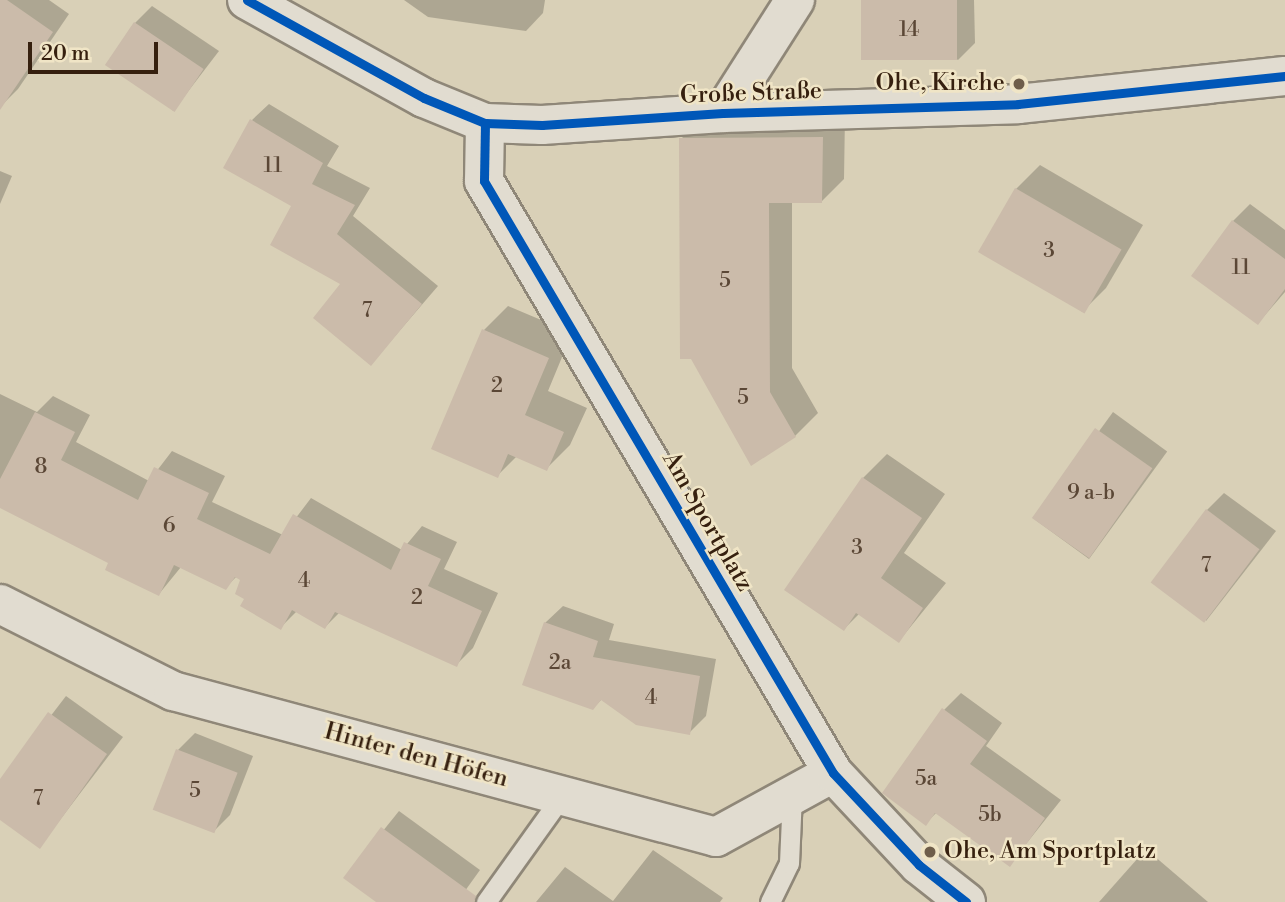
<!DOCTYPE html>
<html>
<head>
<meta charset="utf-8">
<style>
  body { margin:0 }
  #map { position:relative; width:1285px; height:902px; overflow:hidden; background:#d9d0b7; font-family:"Libre Bodoni",serif }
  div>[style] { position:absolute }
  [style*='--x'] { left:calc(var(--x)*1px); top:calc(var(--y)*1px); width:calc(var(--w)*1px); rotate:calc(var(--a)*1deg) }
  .shadow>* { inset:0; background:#0003; transform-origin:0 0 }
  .building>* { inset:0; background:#cbbbaa; transform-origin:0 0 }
  .roads { filter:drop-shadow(2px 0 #8f8778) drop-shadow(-2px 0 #8f8778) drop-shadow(0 2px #8f8778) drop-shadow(0 -2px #8f8778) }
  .lane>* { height:19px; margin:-9.5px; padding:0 9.5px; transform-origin:9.5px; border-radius:9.5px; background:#e1dcd0 }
  .street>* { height:38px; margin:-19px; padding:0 19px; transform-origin:19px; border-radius:19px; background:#e1dcd0 }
  .secondary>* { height:38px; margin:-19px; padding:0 19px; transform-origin:19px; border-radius:19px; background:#e1dcd0 }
  .cycleway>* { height:9px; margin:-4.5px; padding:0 4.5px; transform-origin:4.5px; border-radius:4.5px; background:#0057b8 }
  .dots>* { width:19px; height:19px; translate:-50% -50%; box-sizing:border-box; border:4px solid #f0e5c6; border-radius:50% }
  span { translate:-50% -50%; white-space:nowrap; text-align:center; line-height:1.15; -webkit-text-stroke:5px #f0e5c6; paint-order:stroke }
  .number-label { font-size:21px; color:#5b4736 }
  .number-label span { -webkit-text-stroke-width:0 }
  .poi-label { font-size:24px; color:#36200f }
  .right { translate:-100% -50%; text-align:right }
  .left { translate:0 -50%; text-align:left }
  .street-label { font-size:24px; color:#36200f }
  .scale { position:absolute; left:28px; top:42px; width:130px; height:32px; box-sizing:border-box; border:4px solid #36200f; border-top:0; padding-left:9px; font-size:21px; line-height:24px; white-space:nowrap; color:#36200f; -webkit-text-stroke:5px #f0e5c6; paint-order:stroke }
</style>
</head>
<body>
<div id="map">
  <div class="shadow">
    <i style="clip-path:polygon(0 0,49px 0,69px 14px,18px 89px,1px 106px)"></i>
    <i style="clip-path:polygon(404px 0,545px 0,543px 13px,526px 31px,428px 17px)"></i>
    <i style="clip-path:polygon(863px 0,974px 0,975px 43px,958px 60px)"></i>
    <i style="clip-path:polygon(152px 6px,219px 51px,173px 111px,135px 23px)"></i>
    <i style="clip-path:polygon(269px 104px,339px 146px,327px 166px,370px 188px,353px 216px,438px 286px,371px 364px,343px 283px,293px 205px,252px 120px)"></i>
    <i style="clip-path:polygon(845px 115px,844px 179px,822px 201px,792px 201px,792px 368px,818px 413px,795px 436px,751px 464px,681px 139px,704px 116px)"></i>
    <i style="clip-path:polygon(1040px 165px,1143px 225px,1106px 288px,1082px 312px,1016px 189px)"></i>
    <i style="clip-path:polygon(0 171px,12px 176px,0 204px)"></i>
    <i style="clip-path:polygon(1250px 204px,1285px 230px,1285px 292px,1258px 323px,1233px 221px)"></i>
    <i style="clip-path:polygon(508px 306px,572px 333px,548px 391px,587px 408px,570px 445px,546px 469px,517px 456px,497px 476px,433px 448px,484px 330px)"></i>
    <i style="clip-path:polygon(0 394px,37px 412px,53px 396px,90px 415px,76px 442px,149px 481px,172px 451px,225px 476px,212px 502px,283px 535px,311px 498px,402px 550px,422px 526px,457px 542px,444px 569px,498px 593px,473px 648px,456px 665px,340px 612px,325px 627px,297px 611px,281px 627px,247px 598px,242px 579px,237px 576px,225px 588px,181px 567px,159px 594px,110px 562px,0 506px)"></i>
    <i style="left:1113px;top:412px;width:67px;height:133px;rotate:36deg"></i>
    <i style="clip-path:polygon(887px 454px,945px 494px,904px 553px,946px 583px,899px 641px,860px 613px,844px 629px,863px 478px)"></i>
    <i style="clip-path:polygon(1224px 493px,1276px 531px,1206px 621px,1207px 510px)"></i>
    <i style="clip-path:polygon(563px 606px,614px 624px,609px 640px,716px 659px,706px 716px,689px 733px,602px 699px,593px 708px,545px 623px)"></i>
    <i style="clip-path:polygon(961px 693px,1002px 723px,986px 746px,1061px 800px,1010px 864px,937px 812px,926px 823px,944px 710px)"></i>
    <i style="clip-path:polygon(66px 696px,123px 737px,40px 846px,0 818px,0 782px)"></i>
    <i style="clip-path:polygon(195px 733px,253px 756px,230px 815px,213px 832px,178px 750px)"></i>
    <i style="clip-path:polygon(399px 811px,480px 870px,457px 902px,379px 902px,345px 878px)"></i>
    <i style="clip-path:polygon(1146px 849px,1208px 902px,1099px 902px)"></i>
    <i style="clip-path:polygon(653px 850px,723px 898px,720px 902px,536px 902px,565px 867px,613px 901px)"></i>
  </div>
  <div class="building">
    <i style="clip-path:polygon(0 0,7px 0,53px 32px,0 110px)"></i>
    <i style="left:861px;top:0;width:96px;height:60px"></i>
    <i style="left:134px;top:22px;width:84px;height:52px;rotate:34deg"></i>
    <i style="clip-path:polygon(250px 119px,323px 163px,312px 184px,355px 205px,337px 234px,422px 304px,371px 366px,313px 318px,340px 284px,270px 245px,291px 206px,223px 168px)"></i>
    <i style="clip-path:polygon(823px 137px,822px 203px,769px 203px,770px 392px,796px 437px,751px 466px,691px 359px,680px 359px,679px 138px)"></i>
    <i style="left:1015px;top:188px;width:123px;height:74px;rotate:30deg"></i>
    <i style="clip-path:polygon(1232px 220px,1285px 259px,1285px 289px,1258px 325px,1191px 276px)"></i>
    <i style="clip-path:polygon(482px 329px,549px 358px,525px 415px,564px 432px,547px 471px,508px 454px,498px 478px,431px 449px)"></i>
    <i style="clip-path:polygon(35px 412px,75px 432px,61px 460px,138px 500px,154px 467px,209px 493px,197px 519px,270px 554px,293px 514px,391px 570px,404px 542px,441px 559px,428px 586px,482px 611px,457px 667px,335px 612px,325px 629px,292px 610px,281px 630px,240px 606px,244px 599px,235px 594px,240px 580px,235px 577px,226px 590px,174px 565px,159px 596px,105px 570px,108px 563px,0 508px,0 479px)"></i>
    <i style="left:1095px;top:428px;width:70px;height:110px;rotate:35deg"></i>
    <i style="clip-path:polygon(862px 477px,922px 518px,881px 578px,923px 608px,899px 643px,856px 613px,844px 631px,784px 590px)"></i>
    <i style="left:1206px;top:509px;width:67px;height:92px;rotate:37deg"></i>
    <i style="clip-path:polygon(544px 622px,598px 641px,593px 657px,700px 676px,690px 735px,636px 725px,601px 700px,593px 710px,522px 685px)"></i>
    <i style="clip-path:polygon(942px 708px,987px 741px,970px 764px,1045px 818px,1010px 867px,935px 813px,926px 826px,882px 793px)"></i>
    <i style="clip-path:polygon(48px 712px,107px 754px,40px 849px,0 820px,0 779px)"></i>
    <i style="left:176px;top:749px;width:66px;height:65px;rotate:21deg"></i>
    <i style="clip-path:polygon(381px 827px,476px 896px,474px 902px,376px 902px,343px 878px)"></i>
  </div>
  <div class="roads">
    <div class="lane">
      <i style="--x:486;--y:902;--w:130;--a:-54.4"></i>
      <i style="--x:770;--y:902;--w:43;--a:-64"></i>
      <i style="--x:789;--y:863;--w:68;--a:-87.5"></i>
    </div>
    <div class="street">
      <i style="--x:247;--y:0;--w:202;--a:29"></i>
      <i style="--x:424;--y:98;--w:66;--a:22.3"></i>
      <i style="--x:723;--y:113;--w:134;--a:-57.5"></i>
      <i style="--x:0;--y:604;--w:194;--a:26.7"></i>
      <i style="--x:173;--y:691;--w:562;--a:15.05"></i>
      <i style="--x:716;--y:837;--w:133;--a:-28.7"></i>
    </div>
    <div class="secondary">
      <i style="--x:966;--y:902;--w:60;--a:-141.8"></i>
      <i style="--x:919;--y:865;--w:126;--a:-133.1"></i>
      <i style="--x:833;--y:773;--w:687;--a:-120.52"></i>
      <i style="--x:484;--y:181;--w:58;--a:-89"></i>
      <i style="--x:485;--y:123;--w:57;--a:2"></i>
      <i style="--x:542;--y:125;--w:181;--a:-3.8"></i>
      <i style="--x:723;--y:113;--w:295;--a:-1.7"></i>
      <i style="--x:1018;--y:104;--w:268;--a:-6"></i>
    </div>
  </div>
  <div class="cycleway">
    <i style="--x:247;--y:0;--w:202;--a:29"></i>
    <i style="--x:424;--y:98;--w:66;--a:22.3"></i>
    <i style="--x:485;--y:123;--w:57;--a:2"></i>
    <i style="--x:542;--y:125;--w:181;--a:-3.8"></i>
    <i style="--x:723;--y:113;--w:295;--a:-1.7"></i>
    <i style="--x:1018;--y:104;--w:268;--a:-6"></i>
    <i style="--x:485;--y:123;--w:58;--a:91"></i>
    <i style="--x:484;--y:181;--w:687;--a:59.48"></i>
    <i style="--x:833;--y:773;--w:126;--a:46.9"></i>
    <i style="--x:919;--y:865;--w:60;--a:38.2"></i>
  </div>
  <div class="dots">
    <i style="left:1019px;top:84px;background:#6f5e4a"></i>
    <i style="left:930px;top:852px;background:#6f5e4a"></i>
  </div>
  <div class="number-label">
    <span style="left:909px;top:30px">14</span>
    <span style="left:273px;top:166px">11</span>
    <span style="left:1049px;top:251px">3</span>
    <span style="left:1241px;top:268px">11</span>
    <span style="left:725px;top:281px">5</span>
    <span style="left:367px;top:311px">7</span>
    <span style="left:497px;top:386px">2</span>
    <span style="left:743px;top:398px">5</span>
    <span style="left:41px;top:467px">8</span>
    <span style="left:1091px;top:493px">9 a-b</span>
    <span style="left:169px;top:526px">6</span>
    <span style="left:857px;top:548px">3</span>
    <span style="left:1206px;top:566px">7</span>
    <span style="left:304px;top:581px">4</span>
    <span style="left:417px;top:598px">2</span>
    <span style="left:560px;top:663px">2a</span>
    <span style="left:651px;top:698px">4</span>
    <span style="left:926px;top:779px">5a</span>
    <span style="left:195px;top:791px">5</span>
    <span style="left:38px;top:799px">7</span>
    <span style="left:990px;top:815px">5b</span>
  </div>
  <div class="poi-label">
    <span class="right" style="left:1005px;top:84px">Ohe, Kirche</span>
    <span class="left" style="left:944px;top:852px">Ohe, Am Sportplatz</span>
  </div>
  <div class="street-label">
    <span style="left:751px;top:94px;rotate:-2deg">Große Straße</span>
    <span style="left:707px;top:522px;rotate:60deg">Am Sportplatz</span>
    <span style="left:416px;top:756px;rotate:15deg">Hinter den Höfen</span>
  </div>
  <div class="scale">20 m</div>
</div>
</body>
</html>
